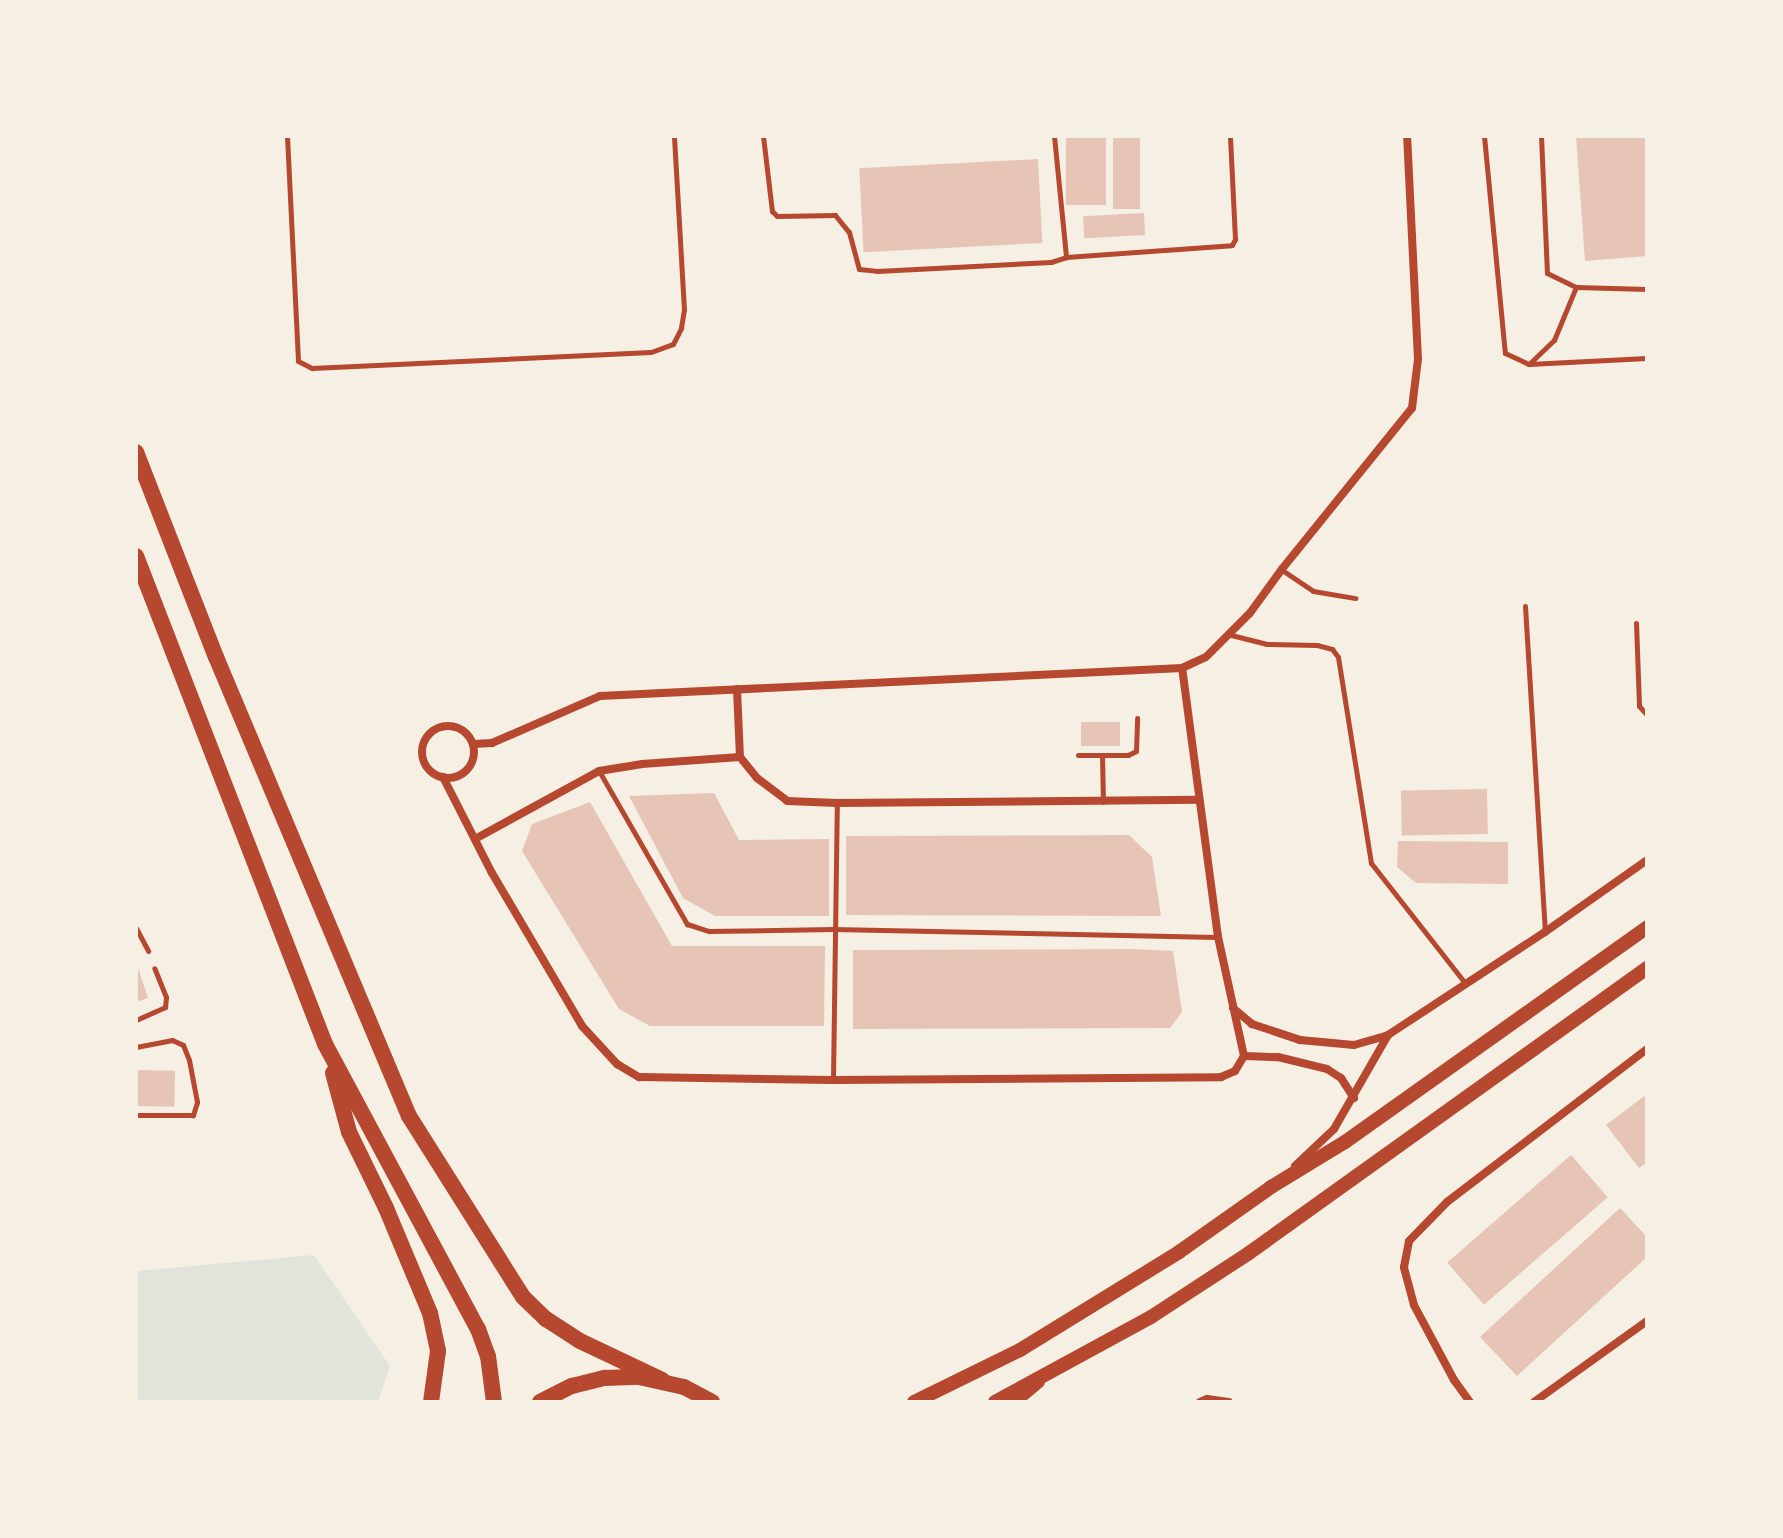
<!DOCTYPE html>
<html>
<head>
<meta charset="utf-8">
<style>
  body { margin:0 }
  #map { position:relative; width:1783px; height:1538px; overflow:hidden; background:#f6efe4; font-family:Poppins,sans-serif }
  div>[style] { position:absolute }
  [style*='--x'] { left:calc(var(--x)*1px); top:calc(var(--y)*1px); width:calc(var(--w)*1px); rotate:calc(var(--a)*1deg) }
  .green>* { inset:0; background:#e2e4dc }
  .building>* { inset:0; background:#e6c5b7; transform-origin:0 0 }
  .service>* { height:5px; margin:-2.5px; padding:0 2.5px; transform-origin:2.5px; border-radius:2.5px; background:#b5482f }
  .minor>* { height:8px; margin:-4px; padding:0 4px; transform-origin:4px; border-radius:4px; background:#b5482f }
  .minor>.ring { margin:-4px; padding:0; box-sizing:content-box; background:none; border:8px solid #b5482f; border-radius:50% }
  .secondary>* { height:14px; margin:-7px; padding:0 7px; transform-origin:7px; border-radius:7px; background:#b5482f }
  .primary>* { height:16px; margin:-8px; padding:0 8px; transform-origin:8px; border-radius:8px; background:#b5482f }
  span { translate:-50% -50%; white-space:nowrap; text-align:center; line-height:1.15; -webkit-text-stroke:8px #f6efe4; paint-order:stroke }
  .frame { position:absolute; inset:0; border:138px solid #f6efe4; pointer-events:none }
</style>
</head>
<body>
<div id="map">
  <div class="green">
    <i style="clip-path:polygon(314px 1255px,390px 1366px,378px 1402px,141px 1402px,136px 1397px,138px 1271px)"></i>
  </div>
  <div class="building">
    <i style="left:1066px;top:136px;width:40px;height:69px"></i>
    <i style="left:1113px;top:136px;width:27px;height:73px"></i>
    <i style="clip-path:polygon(1576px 136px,1647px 136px,1647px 256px,1585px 261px)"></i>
    <i style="left:1038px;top:159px;width:84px;height:179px;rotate:87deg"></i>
    <i style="left:1144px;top:213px;width:22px;height:61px;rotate:87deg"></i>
    <i style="left:1081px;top:722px;width:39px;height:24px"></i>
    <i style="left:1487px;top:789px;width:45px;height:86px;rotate:89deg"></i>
    <i style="clip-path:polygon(714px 793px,739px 840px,829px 839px,829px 916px,715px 916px,683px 898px,629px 796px)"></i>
    <i style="clip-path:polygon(590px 802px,672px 946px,825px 946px,824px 1026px,650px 1026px,619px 1009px,522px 851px,532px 824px)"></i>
    <i style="clip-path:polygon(1129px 835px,1152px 857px,1161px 916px,846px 915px,846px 836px)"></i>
    <i style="clip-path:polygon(1398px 841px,1508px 842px,1508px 884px,1416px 883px,1397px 867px)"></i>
    <i style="clip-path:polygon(1133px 949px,1173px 951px,1182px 1012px,1170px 1028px,853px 1029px,853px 950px)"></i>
    <i style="clip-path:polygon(136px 962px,148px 998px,136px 1002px)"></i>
    <i style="left:136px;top:1070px;width:39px;height:36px;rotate:1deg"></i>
    <i style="clip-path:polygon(1647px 1094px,1647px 1162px,1639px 1168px,1606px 1125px)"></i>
    <i style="left:1571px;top:1155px;width:56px;height:164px;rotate:49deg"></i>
    <i style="clip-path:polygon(1620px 1208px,1647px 1237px,1647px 1257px,1517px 1376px,1480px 1337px)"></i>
  </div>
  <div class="service">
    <i style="--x:287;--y:136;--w:225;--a:87.2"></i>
    <i style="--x:298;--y:361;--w:16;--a:27"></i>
    <i style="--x:312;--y:368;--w:339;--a:-2.7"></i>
    <i style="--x:651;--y:352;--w:23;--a:-20"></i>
    <i style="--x:673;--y:344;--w:18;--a:-63"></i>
    <i style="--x:681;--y:328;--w:18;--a:-81"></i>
    <i style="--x:684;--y:310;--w:174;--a:-93.3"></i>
    <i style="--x:763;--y:136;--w:76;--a:83.2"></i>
    <i style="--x:772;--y:211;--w:7;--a:45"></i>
    <i style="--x:777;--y:216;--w:58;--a:-1"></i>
    <i style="--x:835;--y:215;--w:22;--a:51"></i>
    <i style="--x:849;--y:232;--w:38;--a:75"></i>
    <i style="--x:859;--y:269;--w:18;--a:6"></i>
    <i style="--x:877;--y:271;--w:174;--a:-3"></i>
    <i style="--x:1051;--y:262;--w:16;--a:-18"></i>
    <i style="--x:1054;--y:136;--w:122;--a:84.3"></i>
    <i style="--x:1066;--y:257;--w:166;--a:-4.1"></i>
    <i style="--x:1232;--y:245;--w:7;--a:-63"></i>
    <i style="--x:1235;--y:239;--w:103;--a:-92.8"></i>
    <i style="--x:1484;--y:136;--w:218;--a:84.5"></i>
    <i style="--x:1505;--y:353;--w:26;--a:25"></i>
    <i style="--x:1529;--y:364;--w:118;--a:-2.9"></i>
    <i style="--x:1541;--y:136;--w:137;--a:87.5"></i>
    <i style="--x:1547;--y:273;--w:32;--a:26"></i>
    <i style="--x:1576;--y:287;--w:71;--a:1.6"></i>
    <i style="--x:1529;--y:364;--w:35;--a:-44"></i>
    <i style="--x:1554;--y:340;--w:57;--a:-67.5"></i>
    <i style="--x:1282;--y:570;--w:37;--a:34"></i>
    <i style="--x:1313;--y:591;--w:43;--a:9.5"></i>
    <i style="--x:1525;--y:606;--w:326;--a:86.5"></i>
    <i style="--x:1636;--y:623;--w:83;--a:87.9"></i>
    <i style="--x:1639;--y:706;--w:12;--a:48"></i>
    <i style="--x:1231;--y:635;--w:36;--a:14"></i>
    <i style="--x:1266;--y:644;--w:51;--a:1.1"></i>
    <i style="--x:1317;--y:645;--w:16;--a:15"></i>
    <i style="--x:1332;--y:649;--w:10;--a:53"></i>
    <i style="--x:1338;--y:657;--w:209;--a:80.9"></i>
    <i style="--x:1371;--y:863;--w:154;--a:51.9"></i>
    <i style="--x:1078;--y:755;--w:50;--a:0"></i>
    <i style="--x:1128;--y:755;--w:9;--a:-27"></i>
    <i style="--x:1136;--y:751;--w:33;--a:-88"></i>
    <i style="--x:1102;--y:755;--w:47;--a:88.8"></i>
    <i style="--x:599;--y:771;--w:177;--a:60.1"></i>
    <i style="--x:687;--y:924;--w:23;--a:18"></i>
    <i style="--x:709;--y:931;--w:124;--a:-0.9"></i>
    <i style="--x:833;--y:929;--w:384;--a:1.2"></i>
    <i style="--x:136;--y:928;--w:26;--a:62"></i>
    <i style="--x:136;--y:1020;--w:32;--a:-24"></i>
    <i style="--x:165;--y:1007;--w:10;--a:-84"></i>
    <i style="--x:166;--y:997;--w:31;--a:-112"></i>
    <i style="--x:136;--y:1047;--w:37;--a:-11"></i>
    <i style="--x:172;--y:1040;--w:12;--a:24"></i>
    <i style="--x:183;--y:1045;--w:16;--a:68"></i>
    <i style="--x:189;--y:1060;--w:43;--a:79.2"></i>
    <i style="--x:197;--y:1102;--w:14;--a:107"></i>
    <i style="--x:193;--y:1115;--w:57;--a:180"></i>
    <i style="--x:833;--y:1079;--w:276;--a:-89.2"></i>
  </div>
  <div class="minor">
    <i style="--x:737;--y:689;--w:68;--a:87.5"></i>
    <i class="ring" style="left:422px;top:726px;width:44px;height:44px"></i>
    <i style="--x:473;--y:744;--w:19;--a:-3"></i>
    <i style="--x:492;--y:743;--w:118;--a:-23.5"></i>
    <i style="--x:600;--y:696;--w:583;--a:-2.75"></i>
    <i style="--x:1182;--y:668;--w:26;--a:-25"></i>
    <i style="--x:1206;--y:657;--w:62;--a:-45"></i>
    <i style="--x:1250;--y:613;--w:54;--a:-54"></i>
    <i style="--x:1282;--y:569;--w:207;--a:-51.1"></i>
    <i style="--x:1412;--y:408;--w:49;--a:-83"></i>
    <i style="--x:1418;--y:359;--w:223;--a:-92.8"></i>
    <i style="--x:443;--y:777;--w:108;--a:63"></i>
    <i style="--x:492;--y:873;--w:178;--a:59.5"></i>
    <i style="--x:582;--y:1026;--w:52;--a:47.4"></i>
    <i style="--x:617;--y:1064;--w:26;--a:31"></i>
    <i style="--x:639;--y:1077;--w:194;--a:0.9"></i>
    <i style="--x:833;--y:1080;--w:388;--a:-0.4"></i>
    <i style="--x:1221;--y:1077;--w:15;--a:-23"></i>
    <i style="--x:1235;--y:1071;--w:17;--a:-59"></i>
    <i style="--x:1244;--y:1056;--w:122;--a:-102.3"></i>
    <i style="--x:1218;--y:937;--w:271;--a:-97.6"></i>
    <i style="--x:475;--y:839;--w:141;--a:-28.7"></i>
    <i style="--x:599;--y:771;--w:44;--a:-9.2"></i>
    <i style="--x:642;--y:764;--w:98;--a:-4.1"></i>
    <i style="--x:740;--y:757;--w:27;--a:51"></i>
    <i style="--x:757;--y:778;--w:38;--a:37"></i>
    <i style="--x:787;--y:801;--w:50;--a:2.3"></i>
    <i style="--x:837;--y:803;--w:361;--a:-0.5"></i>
    <i style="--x:1233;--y:1008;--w:25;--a:40"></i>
    <i style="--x:1252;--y:1024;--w:51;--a:18.4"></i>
    <i style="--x:1300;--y:1040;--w:54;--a:5.3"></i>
    <i style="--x:1354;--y:1045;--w:35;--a:-16"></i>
    <i style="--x:1244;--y:1056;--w:34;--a:2"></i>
    <i style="--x:1278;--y:1057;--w:50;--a:13.8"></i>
    <i style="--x:1327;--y:1069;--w:17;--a:33"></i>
    <i style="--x:1341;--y:1078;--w:24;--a:57"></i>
    <i style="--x:1295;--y:1166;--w:54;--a:-43.5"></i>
    <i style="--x:1334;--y:1129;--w:108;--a:-60.1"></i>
    <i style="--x:1388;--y:1035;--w:188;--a:-33.3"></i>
    <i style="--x:1545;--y:932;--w:125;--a:-35.2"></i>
    <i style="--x:1200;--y:1402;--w:8;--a:-23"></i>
    <i style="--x:1207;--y:1399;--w:22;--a:8"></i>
    <i style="--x:1470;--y:1402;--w:27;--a:-126"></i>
    <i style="--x:1454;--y:1380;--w:85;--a:-118.1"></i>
    <i style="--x:1414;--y:1305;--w:39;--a:-105"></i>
    <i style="--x:1404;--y:1267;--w:26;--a:-79"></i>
    <i style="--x:1409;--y:1241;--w:54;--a:-45.7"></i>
    <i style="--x:1447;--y:1202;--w:252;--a:-37.4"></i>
    <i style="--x:1534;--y:1402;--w:139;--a:-35.6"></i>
  </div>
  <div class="secondary">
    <i style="--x:914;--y:1402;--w:118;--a:-26.1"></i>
    <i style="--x:1020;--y:1350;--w:187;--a:-31.6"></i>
    <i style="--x:1179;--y:1252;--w:113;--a:-35.2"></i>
    <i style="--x:1271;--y:1187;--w:87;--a:-31.3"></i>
    <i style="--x:1345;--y:1142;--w:371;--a:-35.4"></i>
    <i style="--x:995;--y:1402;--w:178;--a:-28.6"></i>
    <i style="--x:1151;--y:1317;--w:117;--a:-33.1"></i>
    <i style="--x:1249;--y:1253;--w:490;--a:-35.6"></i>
  </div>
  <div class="primary">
    <i style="--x:136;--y:452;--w:220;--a:68.7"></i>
    <i style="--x:216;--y:657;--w:498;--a:67.2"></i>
    <i style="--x:409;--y:1116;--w:214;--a:57.8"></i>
    <i style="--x:523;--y:1297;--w:32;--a:44"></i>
    <i style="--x:546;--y:1319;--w:40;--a:32.9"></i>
    <i style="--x:580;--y:1341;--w:91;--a:25.4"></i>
    <i style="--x:136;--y:556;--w:523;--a:68.83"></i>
    <i style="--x:325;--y:1044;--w:323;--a:61.8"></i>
    <i style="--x:478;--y:1329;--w:29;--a:70"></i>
    <i style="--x:488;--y:1356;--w:46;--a:82.6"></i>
    <i style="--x:333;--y:1073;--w:61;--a:74.8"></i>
    <i style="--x:349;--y:1132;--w:85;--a:64"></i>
    <i style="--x:386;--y:1208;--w:114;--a:67.3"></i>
    <i style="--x:430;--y:1313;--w:39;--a:78"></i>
    <i style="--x:438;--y:1351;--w:51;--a:97.8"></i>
    <i style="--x:540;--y:1402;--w:36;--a:-27"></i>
    <i style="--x:572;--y:1386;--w:34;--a:-14"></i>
    <i style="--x:605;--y:1378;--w:34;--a:-2"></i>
    <i style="--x:639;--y:1377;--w:46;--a:12.5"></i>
    <i style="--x:684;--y:1387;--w:32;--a:28"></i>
    <i style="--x:1012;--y:1402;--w:33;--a:-40"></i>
  </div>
  <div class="frame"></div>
</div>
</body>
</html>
